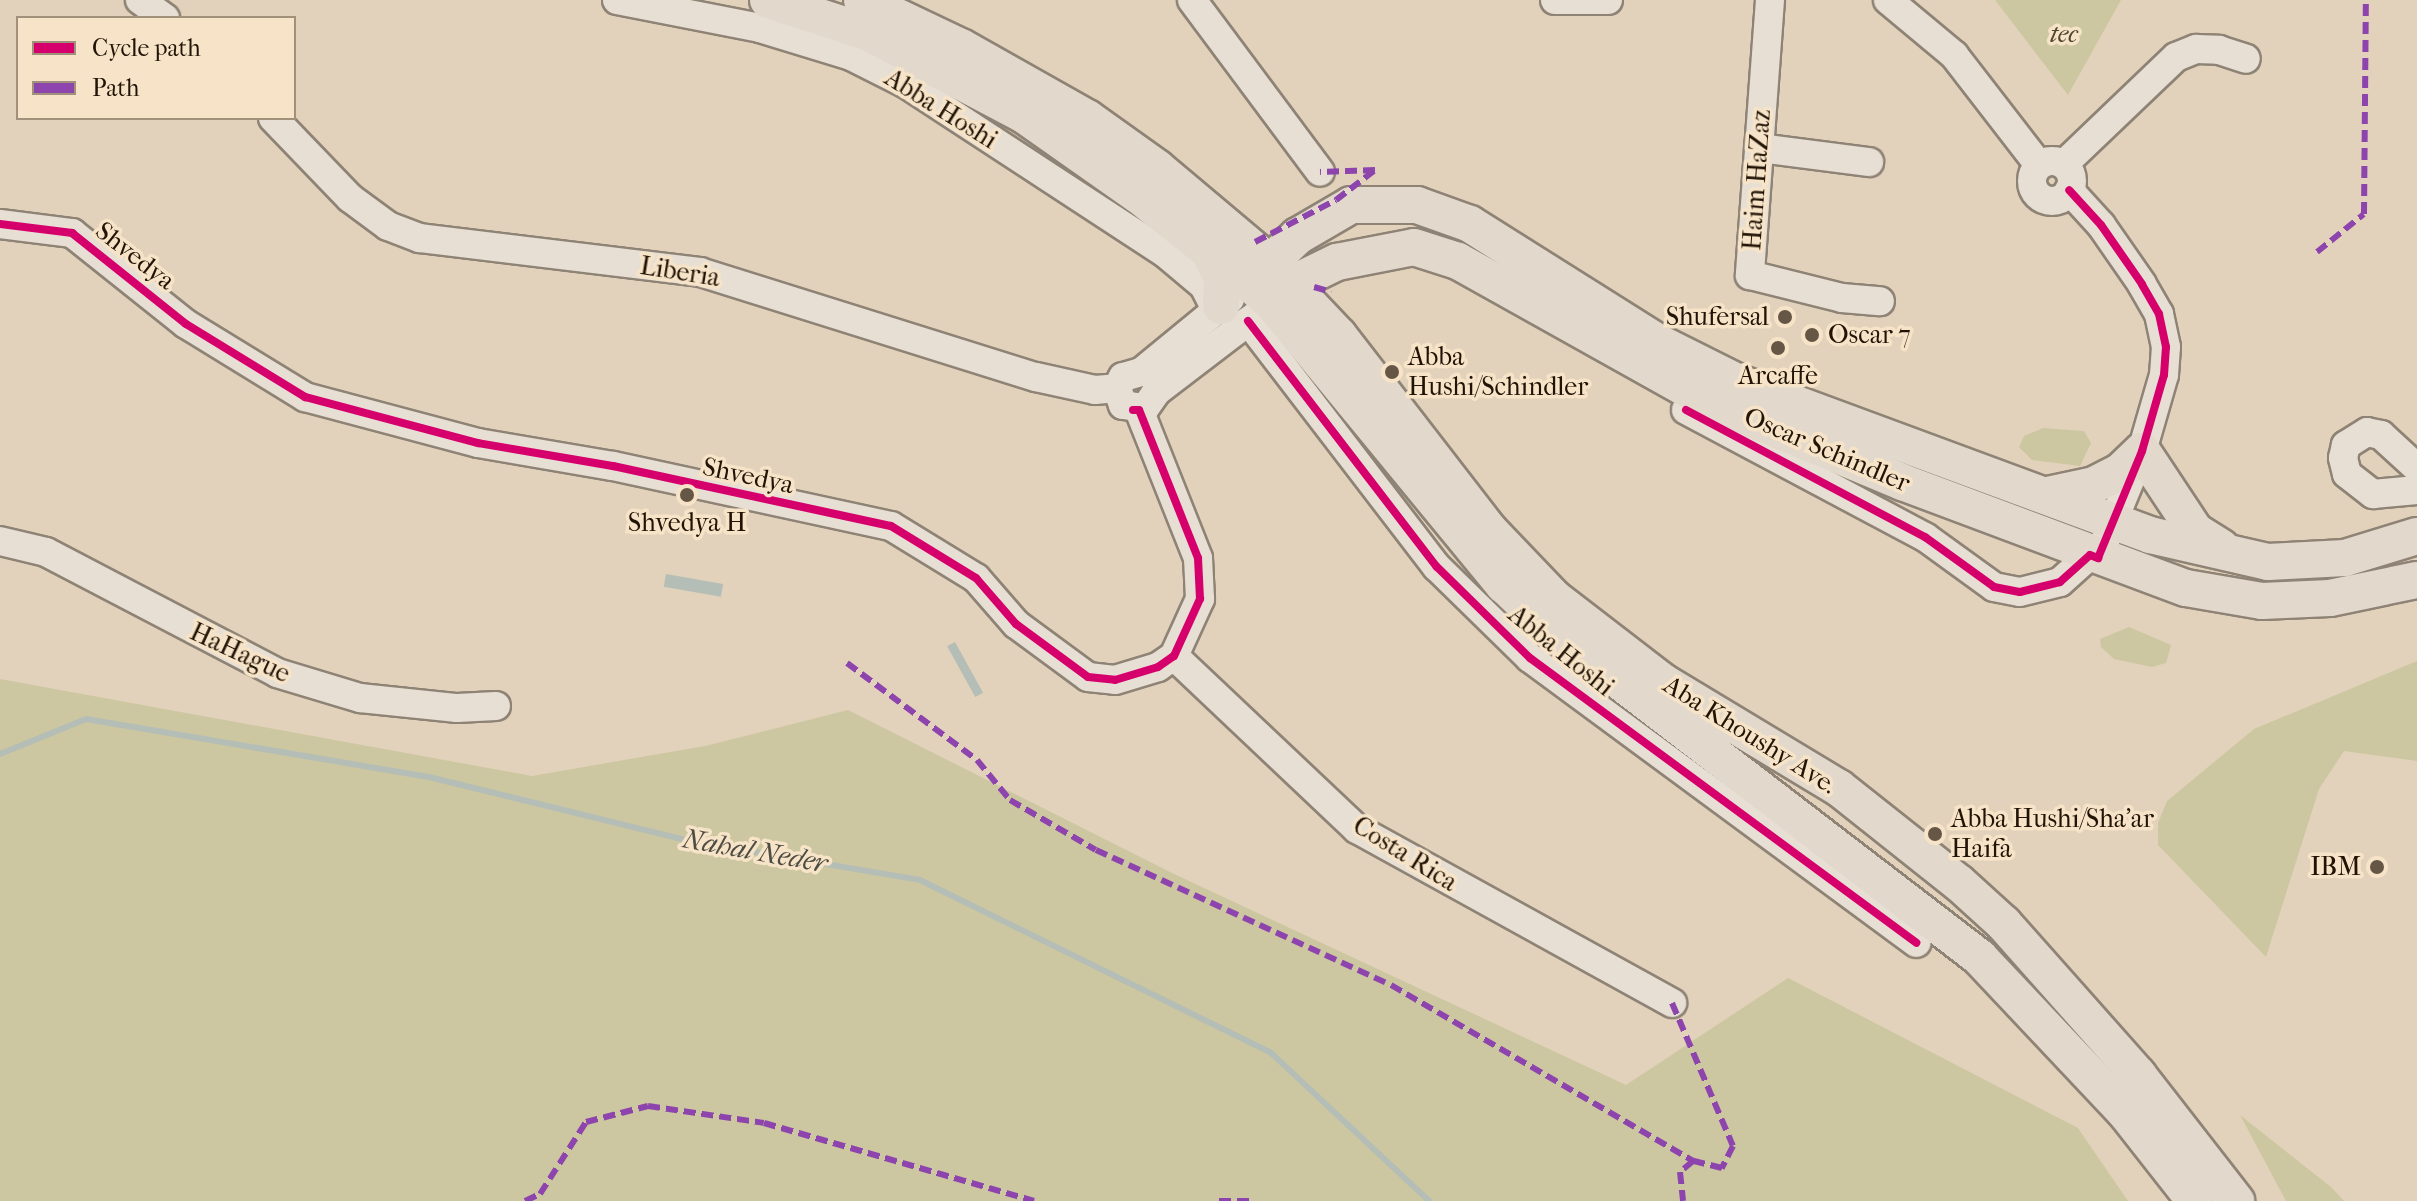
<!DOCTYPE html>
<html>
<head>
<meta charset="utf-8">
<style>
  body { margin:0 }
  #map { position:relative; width:2417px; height:1201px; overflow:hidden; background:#e2d2bb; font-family:"IM FELL French Canon",serif }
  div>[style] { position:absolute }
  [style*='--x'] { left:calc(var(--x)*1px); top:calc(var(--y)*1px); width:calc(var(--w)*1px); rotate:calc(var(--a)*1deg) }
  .green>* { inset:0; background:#ccc7a0 }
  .water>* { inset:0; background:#b4beb6; transform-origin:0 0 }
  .stream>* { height:6px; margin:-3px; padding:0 3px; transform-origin:3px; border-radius:3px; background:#b4beb6 }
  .roads { filter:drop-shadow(2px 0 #8e8375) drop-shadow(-2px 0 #8e8375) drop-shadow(0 2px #8e8375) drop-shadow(0 -2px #8e8375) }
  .minor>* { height:28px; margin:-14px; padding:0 14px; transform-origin:14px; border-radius:14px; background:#e7dfd3 }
  .minor>.ring { margin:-14px; padding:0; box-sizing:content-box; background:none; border:28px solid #e7dfd3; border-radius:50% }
  .major>* { height:36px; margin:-18px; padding:0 18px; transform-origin:18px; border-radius:18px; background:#e2d9cc }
  .quiet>* { height:6px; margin-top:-3px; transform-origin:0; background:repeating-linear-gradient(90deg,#8e44ad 0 12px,transparent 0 18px) }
  .cycleway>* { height:8px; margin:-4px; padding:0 4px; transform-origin:4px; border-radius:4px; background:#d6006c }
  .dots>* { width:22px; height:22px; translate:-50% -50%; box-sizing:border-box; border:4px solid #f7e4c8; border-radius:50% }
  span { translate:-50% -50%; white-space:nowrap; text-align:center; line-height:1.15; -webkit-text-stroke:7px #f7e4c8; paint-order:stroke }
  .park-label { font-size:26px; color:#4f472d; font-style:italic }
  .street-label { font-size:26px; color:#211406 }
  .poi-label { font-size:26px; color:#211406 }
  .right { translate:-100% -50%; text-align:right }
  .left { translate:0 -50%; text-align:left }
  .water-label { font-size:28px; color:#4e4d43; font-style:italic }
  .legend { position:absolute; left:16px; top:16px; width:280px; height:104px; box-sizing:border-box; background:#f7e4c8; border:2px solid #a1917a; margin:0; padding:10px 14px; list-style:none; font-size:24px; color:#211406 }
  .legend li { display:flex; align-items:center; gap:16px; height:40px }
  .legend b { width:40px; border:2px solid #a1917a }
</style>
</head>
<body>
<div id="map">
  <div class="green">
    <i style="clip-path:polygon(1995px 0,2121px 0,2068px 95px)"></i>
    <i style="clip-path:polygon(2043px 428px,2084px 431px,2091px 443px,2080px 466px,2032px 460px,2019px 447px,2024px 436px)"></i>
    <i style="clip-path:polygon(2129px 627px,2171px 645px,2166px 663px,2152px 667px,2114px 659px,2101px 647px,2100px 639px)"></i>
    <i style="clip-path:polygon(2417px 661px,2417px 761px,2344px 751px,2319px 789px,2266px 957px,2158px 845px,2158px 823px,2167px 801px,2254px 729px)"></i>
    <i style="clip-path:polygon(0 679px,532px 776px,705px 746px,848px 710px,1170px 872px,1626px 1085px,1788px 978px,2078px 1128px,2128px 1201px,0 1201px)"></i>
    <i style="clip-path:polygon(2240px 1115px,2331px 1187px,2344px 1201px,2286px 1201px)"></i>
  </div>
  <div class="water">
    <i style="left:666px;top:574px;width:58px;height:13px;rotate:10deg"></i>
    <i style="left:955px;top:642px;width:58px;height:9px;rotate:61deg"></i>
  </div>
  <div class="stream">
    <i style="--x:0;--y:754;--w:93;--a:-22.1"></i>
    <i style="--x:86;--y:719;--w:352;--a:9.6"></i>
    <i style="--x:433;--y:778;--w:265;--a:13.8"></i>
    <i style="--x:690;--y:841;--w:233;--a:9.6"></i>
    <i style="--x:920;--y:880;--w:390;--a:26.2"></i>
    <i style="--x:1270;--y:1052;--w:218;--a:43.1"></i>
  </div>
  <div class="roads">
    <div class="minor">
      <i style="--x:140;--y:0;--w:31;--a:36"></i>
      <i style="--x:617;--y:0;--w:146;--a:11.1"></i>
      <i style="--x:760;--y:28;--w:95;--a:17.1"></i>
      <i style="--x:851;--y:56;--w:60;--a:26.6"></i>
      <i style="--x:905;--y:83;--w:311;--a:33.2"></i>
      <i style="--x:1165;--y:253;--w:51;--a:40.2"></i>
      <i style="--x:1204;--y:286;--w:27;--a:63"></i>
      <i style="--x:1192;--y:0;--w:214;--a:53.3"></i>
      <i style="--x:1555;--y:0;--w:53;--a:0"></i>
      <i style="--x:1770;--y:0;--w:276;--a:94.2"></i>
      <i style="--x:1750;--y:275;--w:95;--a:14"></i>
      <i style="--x:1842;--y:298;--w:38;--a:5"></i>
      <i style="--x:1888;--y:0;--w:86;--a:39.8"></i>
      <i style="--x:1954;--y:55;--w:139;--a:52.3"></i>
      <i style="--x:273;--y:118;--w:111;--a:46.1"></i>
      <i style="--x:350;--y:198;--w:47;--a:36.4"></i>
      <i style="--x:388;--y:226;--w:34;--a:21"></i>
      <i style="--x:420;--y:238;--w:282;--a:6.9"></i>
      <i style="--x:700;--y:272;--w:352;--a:17.4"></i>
      <i style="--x:1036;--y:377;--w:60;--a:12.4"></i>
      <i style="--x:1095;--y:390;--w:22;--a:-5"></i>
      <i style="--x:1759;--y:148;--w:111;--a:7.3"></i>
      <i class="ring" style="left:2032px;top:161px;width:12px;height:12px"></i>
      <i style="--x:2064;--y:164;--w:155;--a:-43.7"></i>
      <i style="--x:2176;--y:57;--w:22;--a:-22"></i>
      <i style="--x:2196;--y:49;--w:23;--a:2"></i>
      <i style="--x:2219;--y:50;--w:28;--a:18"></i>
      <i style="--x:0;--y:224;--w:73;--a:7.1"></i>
      <i style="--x:72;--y:233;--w:146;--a:38.6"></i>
      <i style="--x:186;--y:324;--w:140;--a:31.5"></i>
      <i style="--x:305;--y:397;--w:179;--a:14.9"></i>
      <i style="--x:478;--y:443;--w:137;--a:9.7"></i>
      <i style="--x:613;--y:466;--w:284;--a:12.2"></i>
      <i style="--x:891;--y:526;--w:100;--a:31.5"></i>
      <i style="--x:976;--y:578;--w:61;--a:49"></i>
      <i style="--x:1016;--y:624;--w:89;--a:36.4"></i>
      <i style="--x:1088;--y:677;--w:27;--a:6"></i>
      <i style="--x:1115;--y:680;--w:45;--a:-16.8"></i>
      <i style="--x:1158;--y:667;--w:19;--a:-35"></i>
      <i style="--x:1174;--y:656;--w:63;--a:-65.5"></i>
      <i style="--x:1200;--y:599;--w:41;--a:-92.8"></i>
      <i style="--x:1198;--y:558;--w:159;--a:-111.7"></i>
      <i style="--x:1230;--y:299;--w:115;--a:140.6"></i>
      <i style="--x:1141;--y:372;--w:19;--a:164"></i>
      <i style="--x:1123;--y:377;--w:13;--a:119"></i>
      <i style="--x:1117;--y:388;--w:18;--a:71"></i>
      <i style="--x:1123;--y:405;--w:22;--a:8"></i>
      <i style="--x:1145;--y:408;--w:19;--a:-55"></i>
      <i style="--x:1156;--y:392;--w:133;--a:-37.4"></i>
      <i style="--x:1248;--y:321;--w:310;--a:52.5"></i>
      <i style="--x:1437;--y:567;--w:130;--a:44.4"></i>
      <i style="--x:1530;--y:658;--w:480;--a:36.4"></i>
      <i style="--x:1686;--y:410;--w:271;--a:28"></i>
      <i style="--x:1925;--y:537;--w:85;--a:35.9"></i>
      <i style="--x:1994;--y:587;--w:26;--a:11"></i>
      <i style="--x:2020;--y:592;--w:41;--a:-14"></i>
      <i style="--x:2060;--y:582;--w:40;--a:-42"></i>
      <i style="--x:2090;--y:555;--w:9;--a:21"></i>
      <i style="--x:2098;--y:558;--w:116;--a:-67.6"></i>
      <i style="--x:2142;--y:451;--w:79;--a:-73.9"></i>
      <i style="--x:2164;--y:375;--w:28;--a:-86"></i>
      <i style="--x:2166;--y:347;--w:34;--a:-102"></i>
      <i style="--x:2159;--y:314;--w:34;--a:-120"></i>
      <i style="--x:2142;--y:284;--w:72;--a:-124.8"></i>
      <i style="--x:2101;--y:225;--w:47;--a:-132.4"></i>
      <i style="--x:2417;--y:468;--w:49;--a:-137.5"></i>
      <i style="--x:2381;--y:435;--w:14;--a:-168"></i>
      <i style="--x:2367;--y:432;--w:25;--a:148"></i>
      <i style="--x:2346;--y:445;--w:13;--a:103"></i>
      <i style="--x:2343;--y:458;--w:16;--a:76"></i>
      <i style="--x:2347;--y:474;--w:33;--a:38"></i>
      <i style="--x:2373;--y:494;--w:44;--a:-5.2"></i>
      <i style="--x:0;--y:541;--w:47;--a:13.4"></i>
      <i style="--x:46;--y:552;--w:261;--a:27.6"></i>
      <i style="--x:277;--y:673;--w:87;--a:16.8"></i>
      <i style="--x:360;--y:698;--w:98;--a:5.9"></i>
      <i style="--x:457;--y:708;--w:39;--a:-3"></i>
      <i style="--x:1174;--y:656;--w:252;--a:43.4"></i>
      <i style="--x:1357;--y:829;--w:360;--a:28.9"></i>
    </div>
    <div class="major">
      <i style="--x:768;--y:0;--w:106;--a:18.1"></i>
      <i style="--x:869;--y:33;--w:175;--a:27.9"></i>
      <i style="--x:1024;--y:115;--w:139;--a:35.1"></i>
      <i style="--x:1138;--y:195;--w:142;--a:38.4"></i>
      <i style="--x:1249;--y:283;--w:30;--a:41"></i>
      <i style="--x:1272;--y:303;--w:365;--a:50.6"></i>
      <i style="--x:1504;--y:585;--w:58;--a:43.6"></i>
      <i style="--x:1546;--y:625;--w:546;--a:37.48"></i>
      <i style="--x:1979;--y:957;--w:214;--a:46.7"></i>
      <i style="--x:2126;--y:1113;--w:112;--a:51.9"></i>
      <i style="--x:862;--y:0;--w:110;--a:25.4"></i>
      <i style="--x:961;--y:47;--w:145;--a:29.4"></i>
      <i style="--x:1087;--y:118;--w:86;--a:35.5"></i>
      <i style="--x:1157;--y:168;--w:148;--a:40.1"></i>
      <i style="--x:1270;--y:263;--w:100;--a:46.6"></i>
      <i style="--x:1339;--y:336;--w:245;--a:52.3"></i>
      <i style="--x:1489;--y:530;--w:94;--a:46.3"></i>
      <i style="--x:1554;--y:598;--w:138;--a:37.6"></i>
      <i style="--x:1663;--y:682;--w:205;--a:31.1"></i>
      <i style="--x:1839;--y:788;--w:153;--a:38.4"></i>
      <i style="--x:1959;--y:883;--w:61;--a:42.3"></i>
      <i style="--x:2004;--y:924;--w:202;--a:48.4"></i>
      <i style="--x:2138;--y:1075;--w:160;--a:52.1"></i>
      <i style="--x:1209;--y:252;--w:28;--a:63"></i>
      <i style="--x:1222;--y:277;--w:29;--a:92"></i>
      <i style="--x:1254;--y:278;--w:61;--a:-43.7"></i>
      <i style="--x:1298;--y:236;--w:61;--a:-30.3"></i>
      <i style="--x:1351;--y:205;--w:66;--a:0"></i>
      <i style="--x:1417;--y:205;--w:56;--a:19.7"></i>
      <i style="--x:1470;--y:224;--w:223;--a:32.2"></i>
      <i style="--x:1659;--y:343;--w:89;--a:26.6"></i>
      <i style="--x:1739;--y:383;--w:438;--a:20.3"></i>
      <i style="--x:2150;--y:535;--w:121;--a:12.9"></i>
      <i style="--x:2268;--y:562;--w:77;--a:-3"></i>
      <i style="--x:2345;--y:558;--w:75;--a:-17"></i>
      <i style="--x:1276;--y:300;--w:36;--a:-38"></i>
      <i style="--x:1304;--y:278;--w:37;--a:-26"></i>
      <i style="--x:1337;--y:262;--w:78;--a:-11"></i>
      <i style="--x:1414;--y:247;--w:46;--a:17.7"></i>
      <i style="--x:1458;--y:261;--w:289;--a:29.2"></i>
      <i style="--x:1710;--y:402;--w:208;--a:22.6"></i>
      <i style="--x:1902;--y:482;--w:303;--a:20.5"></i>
      <i style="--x:2186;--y:588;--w:77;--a:9.7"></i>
      <i style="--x:2262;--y:601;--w:68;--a:-2.5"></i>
      <i style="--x:2330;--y:598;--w:89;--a:-11.7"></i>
      <i style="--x:2047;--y:495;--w:48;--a:-12"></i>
      <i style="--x:2094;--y:485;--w:29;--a:-27"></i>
      <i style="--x:2120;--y:472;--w:30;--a:-44"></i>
      <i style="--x:2142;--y:451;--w:96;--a:56.5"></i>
      <i style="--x:2195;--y:531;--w:31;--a:32"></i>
    </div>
  </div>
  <div class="quiet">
    <i style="--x:1255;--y:242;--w:91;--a:-27.4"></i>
    <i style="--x:1336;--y:200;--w:49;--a:-37.6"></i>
    <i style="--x:1375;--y:170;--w:55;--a:177.9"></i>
    <i style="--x:2317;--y:252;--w:60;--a:-39"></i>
    <i style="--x:2364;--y:214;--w:214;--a:-89.5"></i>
    <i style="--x:1314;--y:287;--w:18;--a:16"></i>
    <i style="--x:847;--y:663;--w:162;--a:36.7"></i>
    <i style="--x:977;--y:760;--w:52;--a:50.5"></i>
    <i style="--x:1010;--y:800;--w:99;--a:30.2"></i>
    <i style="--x:1096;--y:850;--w:324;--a:24.6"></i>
    <i style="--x:1391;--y:985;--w:350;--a:30.2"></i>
    <i style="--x:1672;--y:1003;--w:155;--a:66.9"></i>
    <i style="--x:1733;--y:1146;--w:25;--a:117"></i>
    <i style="--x:1722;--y:1168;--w:30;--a:-166"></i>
    <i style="--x:1693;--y:1161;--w:17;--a:140"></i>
    <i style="--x:1680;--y:1172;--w:29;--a:84"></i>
    <i style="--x:525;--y:1201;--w:17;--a:-25"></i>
    <i style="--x:540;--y:1194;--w:85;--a:-57.4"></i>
    <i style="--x:586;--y:1122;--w:64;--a:-14.5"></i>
    <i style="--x:648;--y:1106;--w:117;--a:8.3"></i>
    <i style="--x:764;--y:1123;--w:281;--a:16.1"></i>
    <i style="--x:1219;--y:1201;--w:34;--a:0"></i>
  </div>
  <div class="cycleway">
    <i style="--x:0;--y:224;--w:73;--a:7.1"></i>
    <i style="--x:72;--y:233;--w:146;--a:38.6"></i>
    <i style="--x:186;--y:324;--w:140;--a:31.5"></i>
    <i style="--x:305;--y:397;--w:179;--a:14.9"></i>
    <i style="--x:478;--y:443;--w:137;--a:9.7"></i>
    <i style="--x:613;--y:466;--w:284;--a:12.2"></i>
    <i style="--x:891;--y:526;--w:100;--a:31.5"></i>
    <i style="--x:976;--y:578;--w:61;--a:49"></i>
    <i style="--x:1016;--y:624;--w:89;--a:36.4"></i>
    <i style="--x:1088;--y:677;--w:27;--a:6"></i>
    <i style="--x:1115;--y:680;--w:45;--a:-16.8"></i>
    <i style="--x:1158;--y:667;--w:19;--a:-35"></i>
    <i style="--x:1174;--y:656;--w:63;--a:-65.5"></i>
    <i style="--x:1200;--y:599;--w:41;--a:-92.8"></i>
    <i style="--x:1198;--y:558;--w:159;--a:-111.7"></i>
    <i style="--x:1139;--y:410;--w:6;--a:180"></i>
    <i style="--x:1248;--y:321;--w:310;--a:52.5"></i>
    <i style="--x:1437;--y:567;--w:130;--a:44.4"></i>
    <i style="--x:1530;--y:658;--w:480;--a:36.4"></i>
    <i style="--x:1686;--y:410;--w:271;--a:28"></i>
    <i style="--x:1925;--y:537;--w:85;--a:35.9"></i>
    <i style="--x:1994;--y:587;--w:26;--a:11"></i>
    <i style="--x:2020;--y:592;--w:41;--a:-14"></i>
    <i style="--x:2060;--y:582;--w:40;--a:-42"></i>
    <i style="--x:2090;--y:555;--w:9;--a:21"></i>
    <i style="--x:2098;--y:558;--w:116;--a:-67.6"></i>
    <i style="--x:2142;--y:451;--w:79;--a:-73.9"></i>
    <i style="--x:2164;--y:375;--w:28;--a:-86"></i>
    <i style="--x:2166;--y:347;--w:34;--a:-102"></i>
    <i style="--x:2159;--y:314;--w:34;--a:-120"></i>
    <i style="--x:2142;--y:284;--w:72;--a:-124.8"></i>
    <i style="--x:2101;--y:225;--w:47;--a:-132.4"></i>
  </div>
  <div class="dots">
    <i style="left:1785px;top:317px;background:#655645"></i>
    <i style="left:1812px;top:335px;background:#655645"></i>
    <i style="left:1778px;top:348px;background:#655645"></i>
    <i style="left:1392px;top:372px;background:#655645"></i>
    <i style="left:687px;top:495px;background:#655645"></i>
    <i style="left:1935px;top:834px;background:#655645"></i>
    <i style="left:2377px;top:867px;background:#655645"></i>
  </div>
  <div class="park-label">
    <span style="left:2064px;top:34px">tec</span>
  </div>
  <div class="street-label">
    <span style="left:941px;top:109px;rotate:32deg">Abba Hoshi</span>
    <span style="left:1757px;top:180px;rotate:-86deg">Haim HaZaz</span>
    <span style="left:135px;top:256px;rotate:38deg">Shvedya</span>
    <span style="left:680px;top:272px;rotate:9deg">Liberia</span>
    <span style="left:1827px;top:450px;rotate:23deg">Oscar Schindler</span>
    <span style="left:748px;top:476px;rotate:12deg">Shvedya</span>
    <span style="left:1561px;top:651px;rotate:39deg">Abba Hoshi</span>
    <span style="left:240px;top:653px;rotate:25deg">HaHague</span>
    <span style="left:1750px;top:735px;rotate:32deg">Aba Khoushy Ave.</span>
    <span style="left:1405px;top:854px;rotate:32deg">Costa Rica</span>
  </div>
  <div class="poi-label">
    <span class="right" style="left:1769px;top:317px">Shufersal</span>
    <span class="left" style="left:1828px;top:335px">Oscar 7</span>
    <span class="left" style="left:1408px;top:372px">Abba<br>Hushi/Schindler</span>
    <span style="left:1778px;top:376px">Arcaffe</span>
    <span style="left:687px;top:523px">Shvedya H</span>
    <span class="left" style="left:1951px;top:834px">Abba Hushi/Sha'ar<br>Haifa</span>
    <span class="right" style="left:2361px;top:867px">IBM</span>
  </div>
  <div class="water-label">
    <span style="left:755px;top:851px;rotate:10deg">Nahal Neder</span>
  </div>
  <ul class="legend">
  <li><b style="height:10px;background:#d6006c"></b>Cycle path</li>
  <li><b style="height:10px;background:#8e44ad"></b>Path</li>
  </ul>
</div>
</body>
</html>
